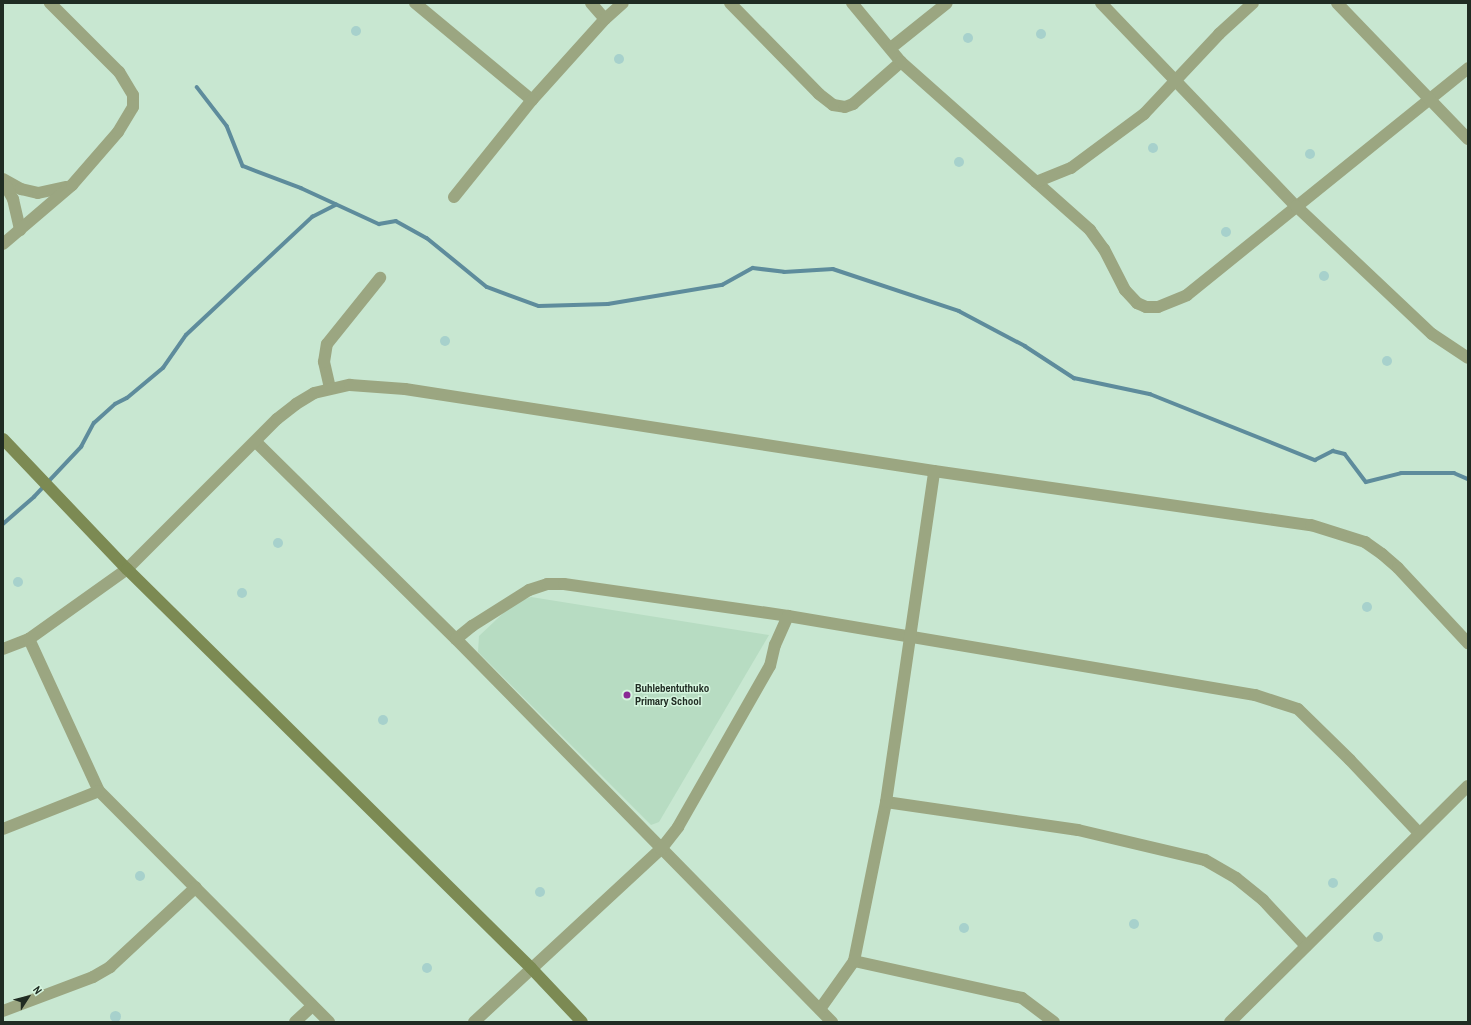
<!DOCTYPE html>
<html>
<head>
<meta charset="utf-8">
<style>
  body { margin:0 }
  #map { position:relative; width:1471px; height:1025px; overflow:hidden; background:#c8e7d1; font-family:"Archivo Narrow",sans-serif }
  div>[style] { position:absolute }
  [style*='--x'] { left:calc(var(--x)*1px); top:calc(var(--y)*1px); width:calc(var(--w)*1px); rotate:calc(var(--a)*1deg) }
  .built>* { inset:0; background:#b7dcc2 }
  .stream>* { height:3.5px; margin:-1.75px; padding:0 1.75px; transform-origin:1.75px; border-radius:1.75px; background:#5e8c9c }
  .building>* { inset:0; background:#a7d1cc }
  .round { border-radius:50% }
  .street>* { height:12px; margin:-6px; padding:0 6px; transform-origin:6px; border-radius:6px; background:#9ba681 }
  .secondary>* { height:12px; margin:-6px; padding:0 6px; transform-origin:6px; border-radius:6px; background:#7c8a53 }
  .dots>* { width:11px; height:11px; translate:-50% -50%; box-sizing:border-box; border:2px solid #d5f5de; border-radius:50% }
  span { translate:-50% -50%; white-space:nowrap; text-align:center; line-height:1.15; -webkit-text-stroke:3px #d5f5de; paint-order:stroke }
  .poi-label { font-size:11px; color:#202c23; font-weight:700 }
  .left { translate:0 -50%; text-align:left }
  .frame { position:absolute; inset:0; border:4px solid #202c23; pointer-events:none }
  .north { position:absolute; left:8px; top:977px; width:40px; height:40px; -webkit-text-stroke:3px #d5f5de; paint-order:stroke; rotate:54deg; font-size:11px; font-weight:700; line-height:16px; text-align:center; color:#202c23 }
  .north::after { content:''; display:block; margin:auto; width:14px; height:18px; background:#202c23; clip-path:polygon(50% 0,100% 100%,50% 72%,0 100%) }
</style>
</head>
<body>
<div id="map">
  <div class="built">
    <i style="clip-path:polygon(531px 597px,769px 635px,659px 822px,651px 825px,478px 652px,479px 636px,514px 603px)"></i>
  </div>
  <div class="stream">
    <i style="--x:197;--y:87;--w:49;--a:52.4"></i>
    <i style="--x:227;--y:126;--w:43;--a:68.2"></i>
    <i style="--x:243;--y:166;--w:62;--a:20.8"></i>
    <i style="--x:301;--y:188;--w:86;--a:24.8"></i>
    <i style="--x:379;--y:224;--w:17;--a:-10"></i>
    <i style="--x:396;--y:221;--w:35;--a:29"></i>
    <i style="--x:427;--y:238;--w:77;--a:39.2"></i>
    <i style="--x:487;--y:287;--w:55;--a:20.1"></i>
    <i style="--x:539;--y:306;--w:69;--a:-1.7"></i>
    <i style="--x:608;--y:304;--w:116;--a:-9.5"></i>
    <i style="--x:722;--y:285;--w:35;--a:-29"></i>
    <i style="--x:753;--y:268;--w:31;--a:7"></i>
    <i style="--x:784;--y:272;--w:49;--a:-3.5"></i>
    <i style="--x:833;--y:269;--w:133;--a:18.4"></i>
    <i style="--x:959;--y:311;--w:75;--a:27.9"></i>
    <i style="--x:1025;--y:346;--w:59;--a:33.1"></i>
    <i style="--x:1074;--y:378;--w:78;--a:11.9"></i>
    <i style="--x:1150;--y:394;--w:178;--a:21.8"></i>
    <i style="--x:1315;--y:460;--w:20;--a:-27"></i>
    <i style="--x:1333;--y:451;--w:12;--a:14"></i>
    <i style="--x:1345;--y:454;--w:35;--a:53"></i>
    <i style="--x:1366;--y:482;--w:36;--a:-14"></i>
    <i style="--x:1401;--y:473;--w:53;--a:0"></i>
    <i style="--x:1454;--y:473;--w:15;--a:23"></i>
    <i style="--x:3;--y:524;--w:41;--a:-41.1"></i>
    <i style="--x:34;--y:497;--w:69;--a:-46.8"></i>
    <i style="--x:81;--y:447;--w:27;--a:-62"></i>
    <i style="--x:94;--y:423;--w:28;--a:-42"></i>
    <i style="--x:115;--y:404;--w:13;--a:-27"></i>
    <i style="--x:127;--y:398;--w:47;--a:-39.8"></i>
    <i style="--x:163;--y:368;--w:40;--a:-55.1"></i>
    <i style="--x:186;--y:335;--w:173;--a:-43.1"></i>
    <i style="--x:312;--y:217;--w:27;--a:-27"></i>
  </div>
  <div class="building">
    <i class="round" style="left:351px;top:26px;width:10px;height:10px"></i>
    <i class="round" style="left:1036px;top:29px;width:10px;height:10px"></i>
    <i class="round" style="left:963px;top:33px;width:10px;height:10px"></i>
    <i class="round" style="left:614px;top:54px;width:10px;height:10px"></i>
    <i class="round" style="left:1148px;top:143px;width:10px;height:10px"></i>
    <i class="round" style="left:1305px;top:149px;width:10px;height:10px"></i>
    <i class="round" style="left:954px;top:157px;width:10px;height:10px"></i>
    <i class="round" style="left:1221px;top:227px;width:10px;height:10px"></i>
    <i class="round" style="left:1319px;top:271px;width:10px;height:10px"></i>
    <i class="round" style="left:440px;top:336px;width:10px;height:10px"></i>
    <i class="round" style="left:1382px;top:356px;width:10px;height:10px"></i>
    <i class="round" style="left:273px;top:538px;width:10px;height:10px"></i>
    <i class="round" style="left:13px;top:577px;width:10px;height:10px"></i>
    <i class="round" style="left:237px;top:588px;width:10px;height:10px"></i>
    <i class="round" style="left:1362px;top:602px;width:10px;height:10px"></i>
    <i class="round" style="left:378px;top:715px;width:10px;height:10px"></i>
    <i class="round" style="left:135px;top:871px;width:10px;height:10px"></i>
    <i class="round" style="left:1328px;top:878px;width:10px;height:10px"></i>
    <i class="round" style="left:535px;top:887px;width:10px;height:10px"></i>
    <i class="round" style="left:1129px;top:919px;width:10px;height:10px"></i>
    <i class="round" style="left:959px;top:923px;width:10px;height:10px"></i>
    <i class="round" style="left:1373px;top:932px;width:10px;height:10px"></i>
    <i class="round" style="left:422px;top:963px;width:10px;height:10px"></i>
    <i class="round" style="left:109.5px;top:1010.5px;width:11px;height:11px"></i>
  </div>
  <div class="street">
    <i style="--x:415;--y:3;--w:152;--a:39.7"></i>
    <i style="--x:532;--y:100;--w:109;--a:-48"></i>
    <i style="--x:591;--y:3;--w:21;--a:49"></i>
    <i style="--x:605;--y:19;--w:24;--a:-42"></i>
    <i style="--x:730;--y:3;--w:127;--a:45.6"></i>
    <i style="--x:819;--y:94;--w:18;--a:38"></i>
    <i style="--x:833;--y:105;--w:12;--a:9"></i>
    <i style="--x:845;--y:107;--w:9;--a:-21"></i>
    <i style="--x:853;--y:104;--w:64;--a:-41.2"></i>
    <i style="--x:852;--y:3;--w:77;--a:50.3"></i>
    <i style="--x:901;--y:62;--w:253;--a:41.6"></i>
    <i style="--x:1090;--y:230;--w:24;--a:54"></i>
    <i style="--x:1104;--y:249;--w:46;--a:62.9"></i>
    <i style="--x:1125;--y:290;--w:18;--a:47"></i>
    <i style="--x:1137;--y:303;--w:10;--a:24"></i>
    <i style="--x:1146;--y:307;--w:12;--a:0"></i>
    <i style="--x:1158;--y:307;--w:31;--a:-22"></i>
    <i style="--x:1187;--y:295;--w:361;--a:-38.9"></i>
    <i style="--x:1101;--y:3;--w:281;--a:46.2"></i>
    <i style="--x:1296;--y:206;--w:187;--a:43.3"></i>
    <i style="--x:1432;--y:334;--w:43;--a:33.7"></i>
    <i style="--x:1337;--y:3;--w:189;--a:46.1"></i>
    <i style="--x:892;--y:47;--w:70;--a:-38.7"></i>
    <i style="--x:3;--y:179;--w:21;--a:29"></i>
    <i style="--x:21;--y:189;--w:17;--a:13"></i>
    <i style="--x:38;--y:193;--w:29;--a:-12"></i>
    <i style="--x:3;--y:181;--w:21;--a:61"></i>
    <i style="--x:13;--y:199;--w:32;--a:77"></i>
    <i style="--x:1036;--y:182;--w:38;--a:-22"></i>
    <i style="--x:1071;--y:168;--w:91;--a:-36.5"></i>
    <i style="--x:1144;--y:114;--w:110;--a:-46.8"></i>
    <i style="--x:1219;--y:34;--w:46;--a:-42.4"></i>
    <i style="--x:454;--y:197;--w:124;--a:-51.2"></i>
    <i style="--x:3;--y:244;--w:91;--a:-40.5"></i>
    <i style="--x:72;--y:185;--w:70;--a:-49"></i>
    <i style="--x:118;--y:132;--w:29;--a:-59"></i>
    <i style="--x:133;--y:107;--w:12;--a:-90"></i>
    <i style="--x:133;--y:95;--w:27;--a:-121"></i>
    <i style="--x:119;--y:72;--w:98;--a:-135"></i>
    <i style="--x:330;--y:388;--w:27;--a:-103"></i>
    <i style="--x:324;--y:362;--w:18;--a:-81"></i>
    <i style="--x:327;--y:344;--w:85;--a:-51.2"></i>
    <i style="--x:256;--y:442;--w:281;--a:44.6"></i>
    <i style="--x:456;--y:639;--w:537;--a:45.53"></i>
    <i style="--x:29;--y:639;--w:167;--a:65.3"></i>
    <i style="--x:99;--y:791;--w:326;--a:45.1"></i>
    <i style="--x:456;--y:639;--w:21;--a:-39"></i>
    <i style="--x:472;--y:626;--w:67;--a:-32.3"></i>
    <i style="--x:529;--y:590;--w:19;--a:-18"></i>
    <i style="--x:547;--y:584;--w:17;--a:0"></i>
    <i style="--x:564;--y:584;--w:226;--a:8.1"></i>
    <i style="--x:788;--y:616;--w:474;--a:9.6"></i>
    <i style="--x:1255;--y:695;--w:45;--a:18"></i>
    <i style="--x:1298;--y:709;--w:73;--a:44.4"></i>
    <i style="--x:1350;--y:760;--w:100;--a:46.6"></i>
    <i style="--x:3;--y:649;--w:28;--a:-21"></i>
    <i style="--x:29;--y:639;--w:120;--a:-35.5"></i>
    <i style="--x:127;--y:569;--w:212;--a:-45"></i>
    <i style="--x:277;--y:419;--w:24;--a:-38"></i>
    <i style="--x:296;--y:404;--w:21;--a:-31"></i>
    <i style="--x:314;--y:393;--w:37;--a:-13"></i>
    <i style="--x:350;--y:385;--w:55;--a:4.2"></i>
    <i style="--x:405;--y:389;--w:535;--a:8.81"></i>
    <i style="--x:934;--y:471;--w:381;--a:8.2"></i>
    <i style="--x:1311;--y:525;--w:57;--a:17.5"></i>
    <i style="--x:1365;--y:542;--w:21;--a:35"></i>
    <i style="--x:1382;--y:554;--w:21;--a:41"></i>
    <i style="--x:1398;--y:568;--w:103;--a:47"></i>
    <i style="--x:886;--y:802;--w:194;--a:8.3"></i>
    <i style="--x:1078;--y:830;--w:130;--a:13.3"></i>
    <i style="--x:1205;--y:860;--w:36;--a:30"></i>
    <i style="--x:1236;--y:878;--w:35;--a:39"></i>
    <i style="--x:1263;--y:900;--w:63;--a:46.9"></i>
    <i style="--x:3;--y:829;--w:103;--a:-21.6"></i>
    <i style="--x:854;--y:961;--w:172;--a:12.4"></i>
    <i style="--x:1022;--y:998;--w:40;--a:37"></i>
    <i style="--x:820;--y:1009;--w:59;--a:-54.7"></i>
    <i style="--x:854;--y:961;--w:162;--a:-78.6"></i>
    <i style="--x:886;--y:802;--w:334;--a:-81.7"></i>
    <i style="--x:3;--y:1011;--w:96;--a:-20.7"></i>
    <i style="--x:93;--y:977;--w:20;--a:-30"></i>
    <i style="--x:110;--y:967;--w:117;--a:-42.9"></i>
    <i style="--x:295;--y:1022;--w:23;--a:-43"></i>
    <i style="--x:474;--y:1022;--w:255;--a:-42.8"></i>
    <i style="--x:661;--y:849;--w:28;--a:-52"></i>
    <i style="--x:678;--y:827;--w:185;--a:-60.3"></i>
    <i style="--x:770;--y:666;--w:22;--a:-77"></i>
    <i style="--x:775;--y:645;--w:32;--a:-66"></i>
    <i style="--x:1230;--y:1022;--w:335;--a:-44.8"></i>
  </div>
  <div class="secondary">
    <i style="--x:3;--y:439;--w:180;--a:46.4"></i>
    <i style="--x:127;--y:569;--w:568;--a:44.64"></i>
    <i style="--x:531;--y:968;--w:74;--a:46.6"></i>
  </div>
  <div class="dots">
    <i style="left:627px;top:695px;background:#892a94"></i>
  </div>
  <div class="poi-label">
    <span class="left" style="left:635px;top:695px">Buhlebentuthuko<br>Primary School</span>
  </div>
  <div class="frame"></div>
  <div class="north">N</div>
</div>
</body>
</html>
